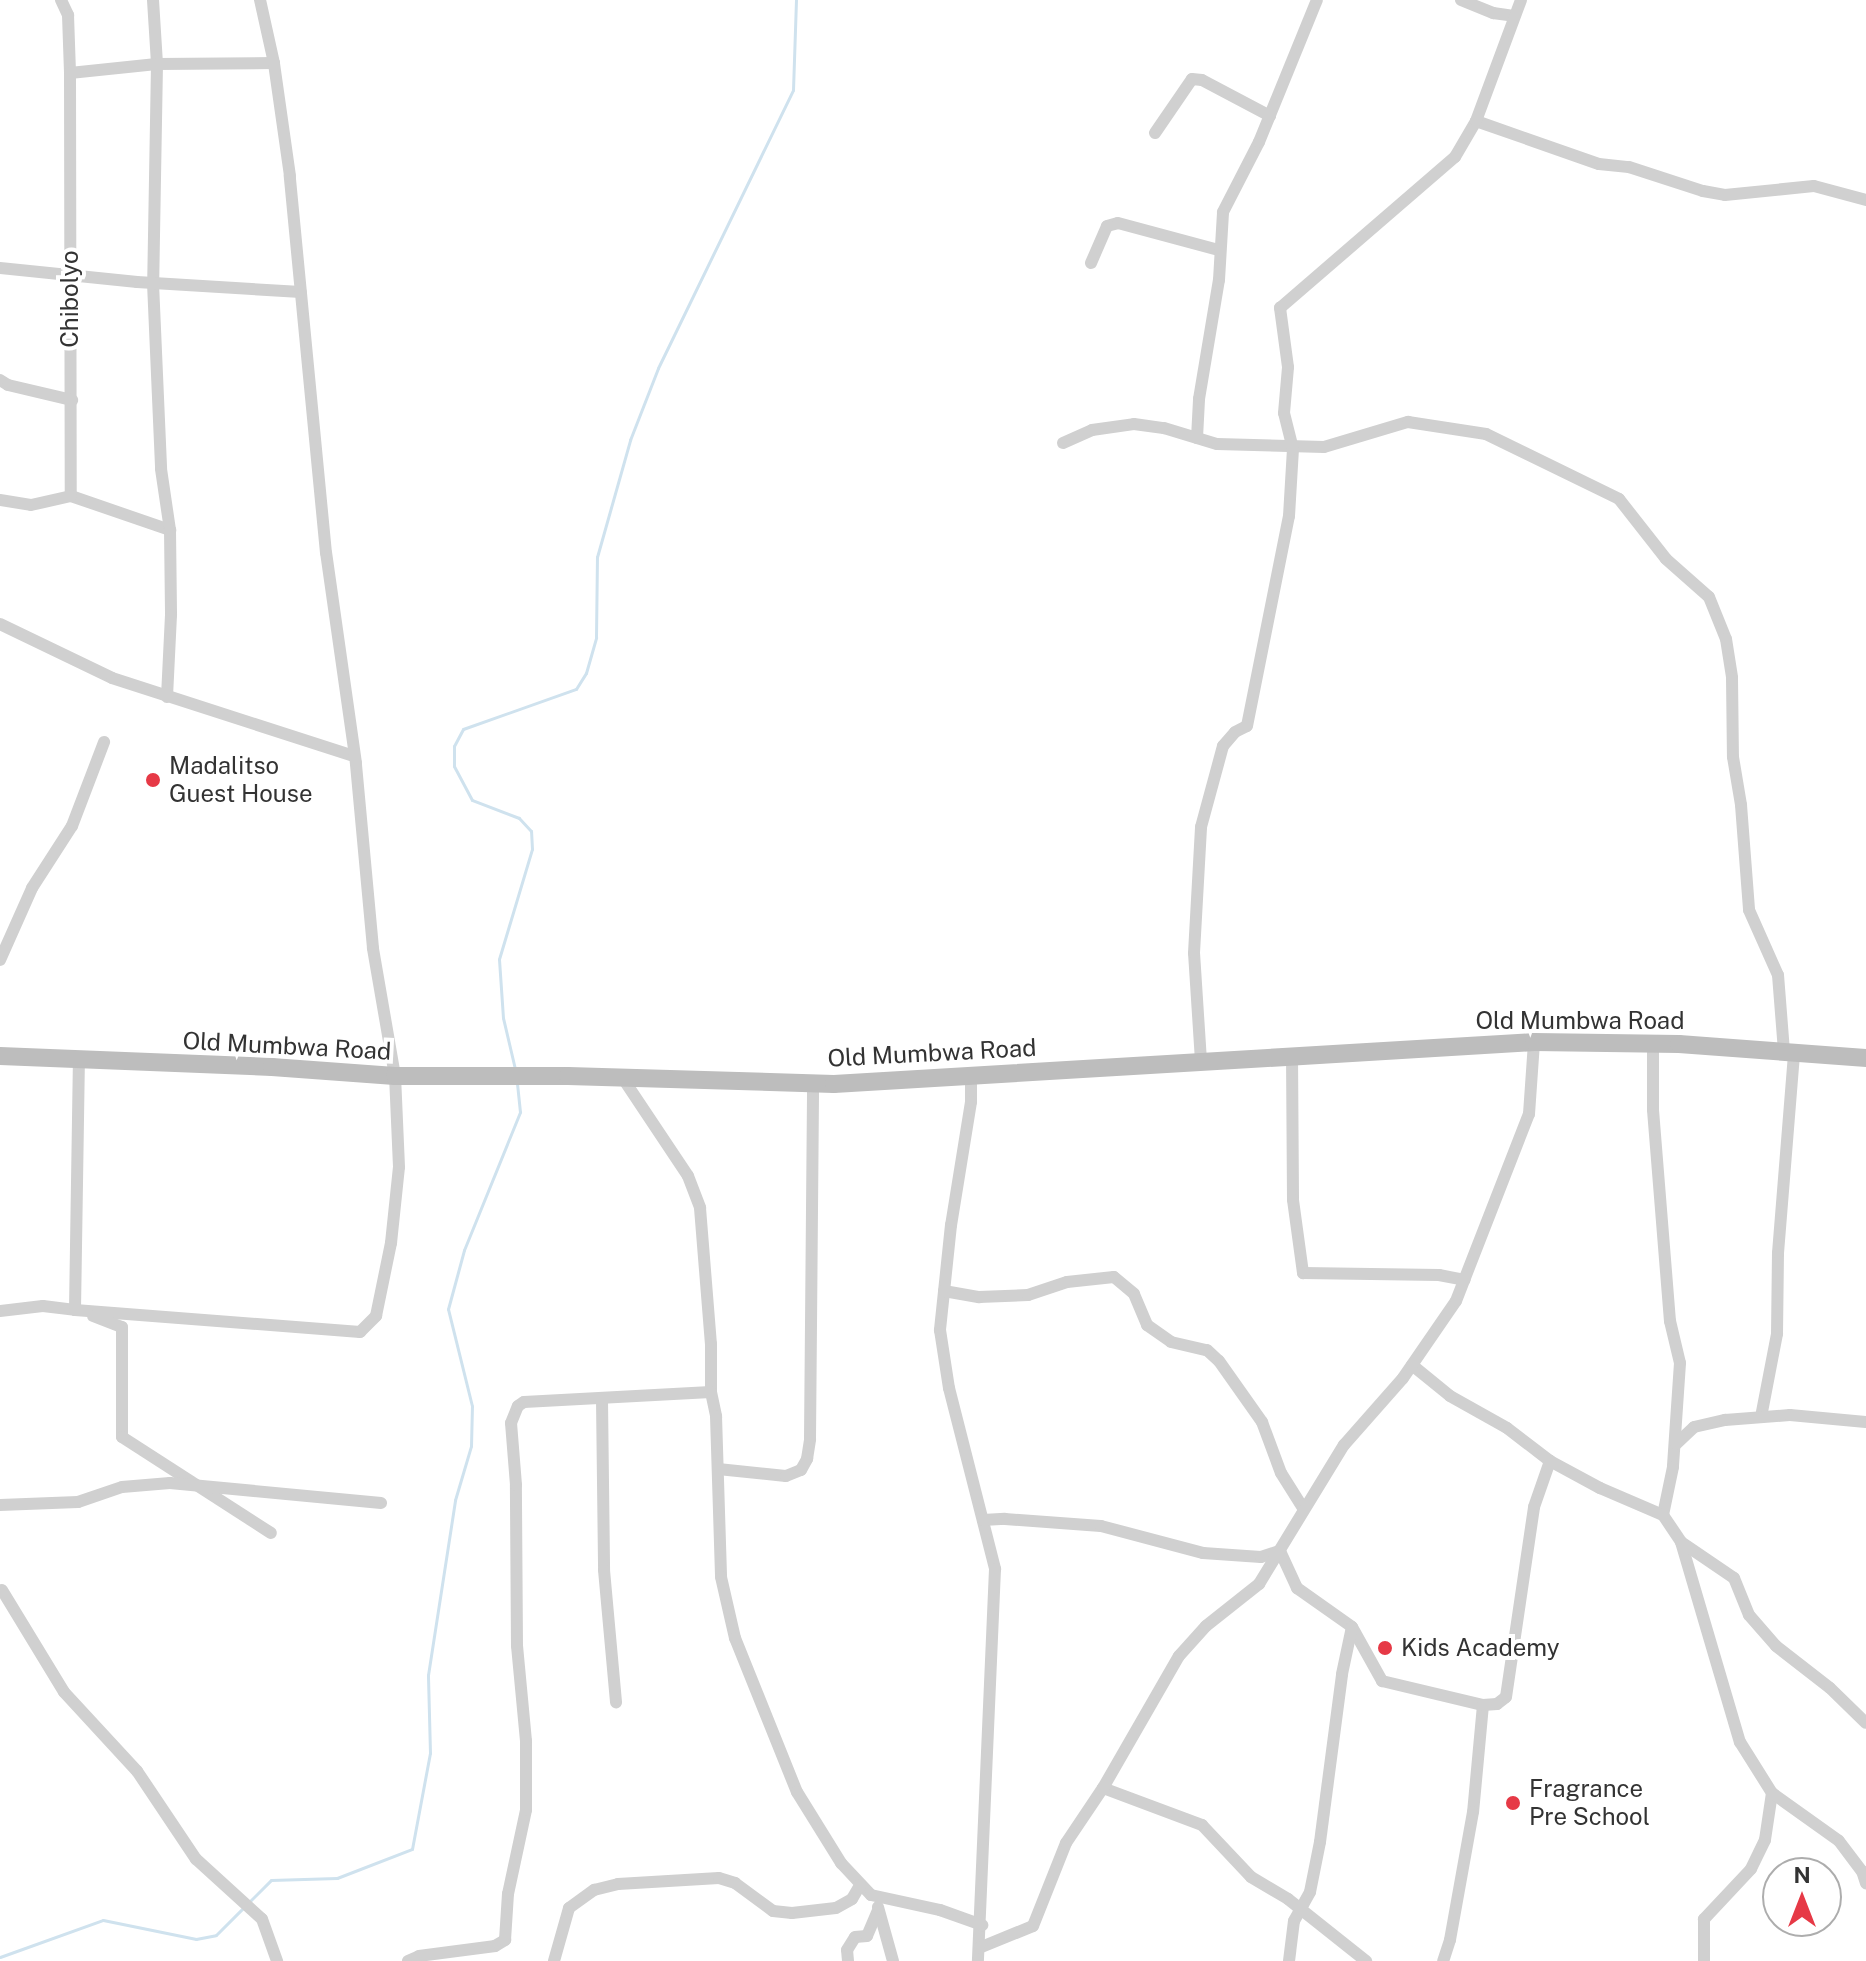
<!DOCTYPE html>
<html>
<head>
<meta charset="utf-8">
<style>
  body { margin:0 }
  #map { position:relative; width:1866px; height:1961px; overflow:hidden; background:#fff; font-family:"Public Sans",sans-serif }
  div>[style] { position:absolute }
  [style*='--x'] { left:calc(var(--x)*1px); top:calc(var(--y)*1px); width:calc(var(--w)*1px); rotate:calc(var(--a)*1deg) }
  .stream>* { height:3px; margin:-1.5px; padding:0 1.5px; transform-origin:1.5px; border-radius:1.5px; background:#cfe2ee }
  .street>* { height:12px; margin:-6px; padding:0 6px; transform-origin:6px; border-radius:6px; background:#d0d0d0 }
  .secondary>* { height:18px; margin:-9px; padding:0 9px; transform-origin:9px; border-radius:9px; background:#bdbdbd }
  .dots>* { width:22px; height:22px; translate:-50% -50%; box-sizing:border-box; border:4px solid #fff; border-radius:50% }
  span { translate:-50% -50%; white-space:nowrap; text-align:center; line-height:1.15; -webkit-text-stroke:8px #fff; paint-order:stroke }
  .street-label { font-size:24px; color:#333 }
  .poi-label { font-size:24px; color:#333 }
  .left { translate:0 -50%; text-align:left }
  .north { position:absolute; left:1762px; top:1857px; width:80px; height:80px; box-sizing:border-box; background:#fff; border:2px solid #adadad; border-radius:50%; rotate:0deg; font-size:22px; font-weight:700; line-height:32px; text-align:center; color:#333 }
  .north::after { content:''; display:block; margin:auto; width:28px; height:36px; background:#e63946; clip-path:polygon(50% 0,100% 100%,50% 72%,0 100%) }
</style>
</head>
<body>
<div id="map">
  <div class="stream">
    <i style="--x:515;--y:1069;--w:52;--a:-103.2"></i>
    <i style="--x:503;--y:1018;--w:59;--a:-93.9"></i>
    <i style="--x:499;--y:959;--w:115;--a:-73.3"></i>
    <i style="--x:532;--y:849;--w:18;--a:-93"></i>
    <i style="--x:531;--y:831;--w:18;--a:-133"></i>
    <i style="--x:519;--y:818;--w:50;--a:-159"></i>
    <i style="--x:472;--y:800;--w:38;--a:-118"></i>
    <i style="--x:454;--y:766;--w:20;--a:-90"></i>
    <i style="--x:454;--y:746;--w:19;--a:-62"></i>
    <i style="--x:463;--y:729;--w:120;--a:-19.5"></i>
    <i style="--x:576;--y:689;--w:19;--a:-58"></i>
    <i style="--x:586;--y:673;--w:37;--a:-74"></i>
    <i style="--x:596;--y:637;--w:80;--a:-89.3"></i>
    <i style="--x:597;--y:557;--w:122;--a:-74.2"></i>
    <i style="--x:630;--y:440;--w:77;--a:-68.7"></i>
    <i style="--x:658;--y:368;--w:309;--a:-64.1"></i>
    <i style="--x:793;--y:90;--w:90;--a:-88.1"></i>
    <i style="--x:249;--y:1902;--w:31;--a:-45"></i>
    <i style="--x:271;--y:1880;--w:66;--a:-1.7"></i>
    <i style="--x:337;--y:1878;--w:80;--a:-21.1"></i>
    <i style="--x:412;--y:1849;--w:98;--a:-79.4"></i>
    <i style="--x:430;--y:1753;--w:78;--a:-91.5"></i>
    <i style="--x:428;--y:1675;--w:177;--a:-81.2"></i>
    <i style="--x:455;--y:1500;--w:56;--a:-73.5"></i>
    <i style="--x:471;--y:1446;--w:40;--a:-88.6"></i>
    <i style="--x:472;--y:1406;--w:100;--a:-103.9"></i>
    <i style="--x:448;--y:1309;--w:61;--a:-74.8"></i>
    <i style="--x:464;--y:1250;--w:149;--a:-67.9"></i>
    <i style="--x:520;--y:1112;--w:31;--a:-96"></i>
    <i style="--x:0;--y:1957;--w:109;--a:-19.8"></i>
    <i style="--x:103;--y:1920;--w:95;--a:11.5"></i>
    <i style="--x:196;--y:1939;--w:20;--a:-11"></i>
    <i style="--x:216;--y:1935;--w:38;--a:-45"></i>
  </div>
  <div class="street">
    <i style="--x:61;--y:0;--w:17;--a:65"></i>
    <i style="--x:68;--y:15;--w:58;--a:88"></i>
    <i style="--x:70;--y:73;--w:423;--a:89.9"></i>
    <i style="--x:71;--y:496;--w:105;--a:19"></i>
    <i style="--x:153;--y:0;--w:64;--a:86.4"></i>
    <i style="--x:157;--y:64;--w:219;--a:91"></i>
    <i style="--x:153;--y:283;--w:186;--a:87.5"></i>
    <i style="--x:161;--y:469;--w:62;--a:81.6"></i>
    <i style="--x:170;--y:530;--w:85;--a:89.3"></i>
    <i style="--x:171;--y:615;--w:82;--a:92.8"></i>
    <i style="--x:1461;--y:0;--w:35;--a:22"></i>
    <i style="--x:1493;--y:13;--w:21;--a:8"></i>
    <i style="--x:70;--y:73;--w:87;--a:-5.9"></i>
    <i style="--x:157;--y:64;--w:117;--a:-0.5"></i>
    <i style="--x:1476;--y:121;--w:130;--a:19.3"></i>
    <i style="--x:1599;--y:164;--w:30;--a:6"></i>
    <i style="--x:1629;--y:167;--w:78;--a:18"></i>
    <i style="--x:1703;--y:191;--w:22;--a:10"></i>
    <i style="--x:1725;--y:195;--w:89;--a:-5.8"></i>
    <i style="--x:1814;--y:186;--w:54;--a:15.1"></i>
    <i style="--x:1155;--y:133;--w:65;--a:-55.6"></i>
    <i style="--x:1192;--y:79;--w:10;--a:6"></i>
    <i style="--x:1202;--y:80;--w:77;--a:27.9"></i>
    <i style="--x:1091;--y:263;--w:40;--a:-66.6"></i>
    <i style="--x:1107;--y:226;--w:11;--a:-15"></i>
    <i style="--x:1118;--y:223;--w:105;--a:15"></i>
    <i style="--x:0;--y:268;--w:138;--a:5.8"></i>
    <i style="--x:137;--y:282;--w:164;--a:3.5"></i>
    <i style="--x:0;--y:380;--w:9;--a:32"></i>
    <i style="--x:8;--y:385;--w:66;--a:13.2"></i>
    <i style="--x:1197;--y:438;--w:39;--a:-87"></i>
    <i style="--x:1199;--y:399;--w:121;--a:-80.5"></i>
    <i style="--x:1219;--y:280;--w:68;--a:-86.6"></i>
    <i style="--x:1223;--y:212;--w:79;--a:-62.8"></i>
    <i style="--x:1259;--y:142;--w:153;--a:-67.8"></i>
    <i style="--x:1063;--y:443;--w:32;--a:-24"></i>
    <i style="--x:1092;--y:430;--w:42;--a:-8.1"></i>
    <i style="--x:1134;--y:424;--w:30;--a:8"></i>
    <i style="--x:1164;--y:428;--w:55;--a:16.8"></i>
    <i style="--x:1217;--y:444;--w:107;--a:1.6"></i>
    <i style="--x:1324;--y:447;--w:88;--a:-16.6"></i>
    <i style="--x:1408;--y:422;--w:79;--a:8.7"></i>
    <i style="--x:1486;--y:434;--w:148;--a:26"></i>
    <i style="--x:1619;--y:499;--w:76;--a:51.9"></i>
    <i style="--x:1666;--y:559;--w:57;--a:41.5"></i>
    <i style="--x:1709;--y:597;--w:45;--a:68"></i>
    <i style="--x:1726;--y:639;--w:39;--a:81"></i>
    <i style="--x:1732;--y:678;--w:79;--a:89.3"></i>
    <i style="--x:1733;--y:757;--w:49;--a:80.5"></i>
    <i style="--x:1741;--y:805;--w:105;--a:85.6"></i>
    <i style="--x:1749;--y:910;--w:71;--a:66"></i>
    <i style="--x:1778;--y:975;--w:77;--a:85.5"></i>
    <i style="--x:0;--y:500;--w:31;--a:9"></i>
    <i style="--x:31;--y:505;--w:41;--a:-12.7"></i>
    <i style="--x:0;--y:624;--w:124;--a:25.7"></i>
    <i style="--x:112;--y:678;--w:254;--a:17.9"></i>
    <i style="--x:0;--y:960;--w:79;--a:-66"></i>
    <i style="--x:32;--y:888;--w:74;--a:-57.2"></i>
    <i style="--x:72;--y:826;--w:90;--a:-69.1"></i>
    <i style="--x:1653;--y:1043;--w:67;--a:90"></i>
    <i style="--x:1653;--y:1110;--w:212;--a:85.4"></i>
    <i style="--x:1670;--y:1321;--w:43;--a:76.6"></i>
    <i style="--x:1680;--y:1363;--w:104;--a:93.9"></i>
    <i style="--x:1673;--y:1467;--w:49;--a:101.8"></i>
    <i style="--x:1292;--y:1055;--w:145;--a:89.6"></i>
    <i style="--x:1293;--y:1200;--w:74;--a:82.2"></i>
    <i style="--x:1303;--y:1273;--w:136;--a:0.8"></i>
    <i style="--x:1439;--y:1275;--w:26;--a:11"></i>
    <i style="--x:1201;--y:1061;--w:108;--a:-93.7"></i>
    <i style="--x:1194;--y:953;--w:126;--a:-86.8"></i>
    <i style="--x:1201;--y:827;--w:84;--a:-74.8"></i>
    <i style="--x:1223;--y:746;--w:18;--a:-49"></i>
    <i style="--x:1235;--y:732;--w:13;--a:-27"></i>
    <i style="--x:1247;--y:726;--w:214;--a:-78.7"></i>
    <i style="--x:1289;--y:516;--w:67;--a:-86.6"></i>
    <i style="--x:1293;--y:449;--w:37;--a:-104"></i>
    <i style="--x:1284;--y:413;--w:46;--a:-85"></i>
    <i style="--x:1288;--y:367;--w:60;--a:-97.7"></i>
    <i style="--x:1280;--y:308;--w:231;--a:-40.8"></i>
    <i style="--x:1455;--y:157;--w:42;--a:-59.7"></i>
    <i style="--x:1476;--y:121;--w:129;--a:-69.6"></i>
    <i style="--x:971;--y:1076;--w:26;--a:90"></i>
    <i style="--x:971;--y:1102;--w:125;--a:99.2"></i>
    <i style="--x:951;--y:1225;--w:106;--a:96"></i>
    <i style="--x:940;--y:1330;--w:59;--a:81.2"></i>
    <i style="--x:949;--y:1388;--w:187;--a:75.7"></i>
    <i style="--x:995;--y:1569;--w:392;--a:92.5"></i>
    <i style="--x:624;--y:1080;--w:115;--a:56.3"></i>
    <i style="--x:688;--y:1176;--w:34;--a:69"></i>
    <i style="--x:700;--y:1208;--w:136;--a:85.4"></i>
    <i style="--x:711;--y:1344;--w:48;--a:90"></i>
    <i style="--x:711;--y:1392;--w:25;--a:78"></i>
    <i style="--x:716;--y:1416;--w:161;--a:88.2"></i>
    <i style="--x:721;--y:1577;--w:63;--a:77.1"></i>
    <i style="--x:735;--y:1638;--w:166;--a:68.1"></i>
    <i style="--x:797;--y:1792;--w:84;--a:58.2"></i>
    <i style="--x:841;--y:1863;--w:44;--a:46.8"></i>
    <i style="--x:871;--y:1895;--w:71;--a:12.3"></i>
    <i style="--x:940;--y:1910;--w:45;--a:19.7"></i>
    <i style="--x:944;--y:1291;--w:36;--a:10"></i>
    <i style="--x:979;--y:1297;--w:49;--a:-2.3"></i>
    <i style="--x:1028;--y:1295;--w:41;--a:-18.4"></i>
    <i style="--x:1067;--y:1282;--w:47;--a:-6.1"></i>
    <i style="--x:1114;--y:1277;--w:26;--a:40"></i>
    <i style="--x:1134;--y:1294;--w:34;--a:67"></i>
    <i style="--x:1147;--y:1325;--w:29;--a:35"></i>
    <i style="--x:1171;--y:1342;--w:37;--a:13"></i>
    <i style="--x:1207;--y:1350;--w:16;--a:43"></i>
    <i style="--x:1219;--y:1361;--w:75;--a:54.8"></i>
    <i style="--x:1262;--y:1422;--w:54;--a:69.6"></i>
    <i style="--x:1281;--y:1473;--w:41;--a:57.8"></i>
    <i style="--x:75;--y:1310;--w:286;--a:4.4"></i>
    <i style="--x:360;--y:1332;--w:23;--a:-45"></i>
    <i style="--x:376;--y:1316;--w:75;--a:-78.4"></i>
    <i style="--x:391;--y:1243;--w:76;--a:-84"></i>
    <i style="--x:399;--y:1167;--w:91;--a:-92.5"></i>
    <i style="--x:395;--y:1076;--w:130;--a:-99.8"></i>
    <i style="--x:373;--y:948;--w:186;--a:-95.3"></i>
    <i style="--x:356;--y:763;--w:212;--a:-98.1"></i>
    <i style="--x:326;--y:553;--w:379;--a:-95.5"></i>
    <i style="--x:290;--y:176;--w:114;--a:-98.1"></i>
    <i style="--x:274;--y:63;--w:65;--a:-102.5"></i>
    <i style="--x:0;--y:1311;--w:43;--a:-6.6"></i>
    <i style="--x:43;--y:1306;--w:32;--a:7"></i>
    <i style="--x:75;--y:1310;--w:250;--a:-89.1"></i>
    <i style="--x:93;--y:1316;--w:31;--a:21"></i>
    <i style="--x:122;--y:1327;--w:110;--a:90"></i>
    <i style="--x:122;--y:1437;--w:177;--a:32.8"></i>
    <i style="--x:1412;--y:1365;--w:49;--a:39.2"></i>
    <i style="--x:1450;--y:1396;--w:65;--a:29.3"></i>
    <i style="--x:1507;--y:1428;--w:54;--a:37.5"></i>
    <i style="--x:1550;--y:1461;--w:57;--a:28.4"></i>
    <i style="--x:1600;--y:1488;--w:69;--a:23.2"></i>
    <i style="--x:1663;--y:1515;--w:32;--a:56"></i>
    <i style="--x:1681;--y:1542;--w:209;--a:73.6"></i>
    <i style="--x:1740;--y:1742;--w:60;--a:57.9"></i>
    <i style="--x:1772;--y:1793;--w:48;--a:98.5"></i>
    <i style="--x:1765;--y:1840;--w:32;--a:116"></i>
    <i style="--x:1751;--y:1869;--w:69;--a:133.2"></i>
    <i style="--x:1704;--y:1919;--w:42;--a:90"></i>
    <i style="--x:602;--y:1400;--w:170;--a:89.3"></i>
    <i style="--x:604;--y:1570;--w:133;--a:84.8"></i>
    <i style="--x:1761;--y:1417;--w:85;--a:-79.1"></i>
    <i style="--x:1777;--y:1334;--w:81;--a:-89.3"></i>
    <i style="--x:1778;--y:1253;--w:201;--a:-85.4"></i>
    <i style="--x:1676;--y:1444;--w:25;--a:-43"></i>
    <i style="--x:1694;--y:1427;--w:32;--a:-13"></i>
    <i style="--x:1725;--y:1420;--w:65;--a:-4.4"></i>
    <i style="--x:1790;--y:1415;--w:76;--a:5.3"></i>
    <i style="--x:718;--y:1469;--w:68;--a:5.9"></i>
    <i style="--x:786;--y:1476;--w:16;--a:-22"></i>
    <i style="--x:801;--y:1470;--w:13;--a:-61"></i>
    <i style="--x:807;--y:1459;--w:20;--a:-81"></i>
    <i style="--x:810;--y:1439;--w:356;--a:-89.5"></i>
    <i style="--x:0;--y:1505;--w:78;--a:-2.2"></i>
    <i style="--x:78;--y:1502;--w:46;--a:-18.8"></i>
    <i style="--x:122;--y:1487;--w:48;--a:-4.8"></i>
    <i style="--x:170;--y:1483;--w:212;--a:5.4"></i>
    <i style="--x:983;--y:1520;--w:22;--a:-3"></i>
    <i style="--x:1005;--y:1519;--w:96;--a:4.2"></i>
    <i style="--x:1101;--y:1526;--w:106;--a:14.8"></i>
    <i style="--x:1203;--y:1553;--w:58;--a:3.9"></i>
    <i style="--x:1261;--y:1557;--w:20;--a:-18"></i>
    <i style="--x:1280;--y:1551;--w:41;--a:65.3"></i>
    <i style="--x:1297;--y:1588;--w:67;--a:35.3"></i>
    <i style="--x:1352;--y:1627;--w:62;--a:60.9"></i>
    <i style="--x:1382;--y:1681;--w:104;--a:13.4"></i>
    <i style="--x:1483;--y:1705;--w:107;--a:95.3"></i>
    <i style="--x:1473;--y:1812;--w:130;--a:100.2"></i>
    <i style="--x:1450;--y:1940;--w:22;--a:108"></i>
    <i style="--x:1681;--y:1542;--w:64;--a:34.2"></i>
    <i style="--x:1734;--y:1578;--w:40;--a:68"></i>
    <i style="--x:1749;--y:1615;--w:41;--a:48.9"></i>
    <i style="--x:1776;--y:1646;--w:68;--a:37.9"></i>
    <i style="--x:1830;--y:1688;--w:50;--a:44.2"></i>
    <i style="--x:2;--y:1590;--w:119;--a:58.7"></i>
    <i style="--x:64;--y:1692;--w:108;--a:47.3"></i>
    <i style="--x:137;--y:1771;--w:106;--a:56.2"></i>
    <i style="--x:196;--y:1859;--w:89;--a:42.3"></i>
    <i style="--x:262;--y:1919;--w:45;--a:70.3"></i>
    <i style="--x:1483;--y:1705;--w:14;--a:-4"></i>
    <i style="--x:1497;--y:1704;--w:11;--a:-38"></i>
    <i style="--x:1506;--y:1697;--w:192;--a:-81.6"></i>
    <i style="--x:1534;--y:1507;--w:49;--a:-70.8"></i>
    <i style="--x:1103;--y:1788;--w:106;--a:20.5"></i>
    <i style="--x:1202;--y:1825;--w:71;--a:46.7"></i>
    <i style="--x:1251;--y:1877;--w:43;--a:30.7"></i>
    <i style="--x:1288;--y:1899;--w:100;--a:38.5"></i>
    <i style="--x:1772;--y:1793;--w:82;--a:35.6"></i>
    <i style="--x:1839;--y:1841;--w:38;--a:53"></i>
    <i style="--x:1862;--y:1871;--w:13;--a:72"></i>
    <i style="--x:878;--y:1907;--w:56;--a:74.5"></i>
    <i style="--x:979;--y:1948;--w:58;--a:-22.2"></i>
    <i style="--x:1033;--y:1926;--w:89;--a:-68.3"></i>
    <i style="--x:1066;--y:1843;--w:66;--a:-56.1"></i>
    <i style="--x:1103;--y:1788;--w:152;--a:-60.1"></i>
    <i style="--x:1179;--y:1656;--w:40;--a:-48"></i>
    <i style="--x:1206;--y:1626;--w:68;--a:-38.4"></i>
    <i style="--x:1259;--y:1584;--w:163;--a:-58.6"></i>
    <i style="--x:1344;--y:1445;--w:89;--a:-48.6"></i>
    <i style="--x:1403;--y:1378;--w:93;--a:-55.5"></i>
    <i style="--x:1456;--y:1301;--w:201;--a:-68.7"></i>
    <i style="--x:1529;--y:1114;--w:72;--a:-86"></i>
    <i style="--x:408;--y:1961;--w:12;--a:-24"></i>
    <i style="--x:419;--y:1956;--w:77;--a:-7.5"></i>
    <i style="--x:495;--y:1946;--w:12;--a:-31"></i>
    <i style="--x:505;--y:1940;--w:46;--a:-86.3"></i>
    <i style="--x:508;--y:1894;--w:86;--a:-77.9"></i>
    <i style="--x:526;--y:1810;--w:69;--a:-90"></i>
    <i style="--x:526;--y:1741;--w:95;--a:-95.4"></i>
    <i style="--x:517;--y:1646;--w:161;--a:-90.4"></i>
    <i style="--x:516;--y:1485;--w:62;--a:-94.6"></i>
    <i style="--x:511;--y:1423;--w:18;--a:-68"></i>
    <i style="--x:518;--y:1406;--w:7;--a:-34"></i>
    <i style="--x:524;--y:1402;--w:187;--a:-3.1"></i>
    <i style="--x:554;--y:1961;--w:55;--a:-74.2"></i>
    <i style="--x:569;--y:1908;--w:31;--a:-36"></i>
    <i style="--x:594;--y:1890;--w:25;--a:-14"></i>
    <i style="--x:618;--y:1884;--w:101;--a:-3.4"></i>
    <i style="--x:719;--y:1878;--w:17;--a:17"></i>
    <i style="--x:735;--y:1883;--w:47;--a:36.4"></i>
    <i style="--x:773;--y:1911;--w:19;--a:6"></i>
    <i style="--x:792;--y:1913;--w:44;--a:-6.5"></i>
    <i style="--x:836;--y:1908;--w:18;--a:-29"></i>
    <i style="--x:852;--y:1899;--w:16;--a:-60"></i>
    <i style="--x:848;--y:1961;--w:11;--a:-95"></i>
    <i style="--x:847;--y:1950;--w:15;--a:-58"></i>
    <i style="--x:855;--y:1937;--w:12;--a:-5"></i>
    <i style="--x:867;--y:1936;--w:28;--a:-67"></i>
    <i style="--x:1289;--y:1961;--w:40;--a:-82.9"></i>
    <i style="--x:1294;--y:1921;--w:33;--a:-61"></i>
    <i style="--x:1310;--y:1892;--w:51;--a:-78.7"></i>
    <i style="--x:1320;--y:1842;--w:169;--a:-82.5"></i>
    <i style="--x:1342;--y:1674;--w:48;--a:-78"></i>
  </div>
  <div class="secondary">
    <i style="--x:0;--y:1056;--w:272;--a:2.3"></i>
    <i style="--x:272;--y:1067;--w:123;--a:4.2"></i>
    <i style="--x:395;--y:1076;--w:173;--a:0"></i>
    <i style="--x:568;--y:1076;--w:266;--a:1.7"></i>
    <i style="--x:834;--y:1084;--w:701;--a:-3.43"></i>
    <i style="--x:1534;--y:1042;--w:145;--a:0.8"></i>
    <i style="--x:1679;--y:1044;--w:188;--a:4.3"></i>
  </div>
  <div class="dots">
    <i style="left:153px;top:780px;background:#e63946"></i>
    <i style="left:1385px;top:1648px;background:#e63946"></i>
    <i style="left:1513px;top:1803px;background:#e63946"></i>
  </div>
  <div class="street-label">
    <span style="left:70px;top:299px;rotate:-90deg">Chibolyo</span>
    <span style="left:1580px;top:1021px">Old Mumbwa Road</span>
    <span style="left:287px;top:1046px;rotate:3deg">Old Mumbwa Road</span>
    <span style="left:932px;top:1053px;rotate:-3deg">Old Mumbwa Road</span>
  </div>
  <div class="poi-label">
    <span class="left" style="left:169px;top:780px">Madalitso<br>Guest House</span>
    <span class="left" style="left:1401px;top:1648px">Kids Academy</span>
    <span class="left" style="left:1529px;top:1803px">Fragrance<br>Pre School</span>
  </div>
  <div class="north">N</div>
</div>
</body>
</html>
